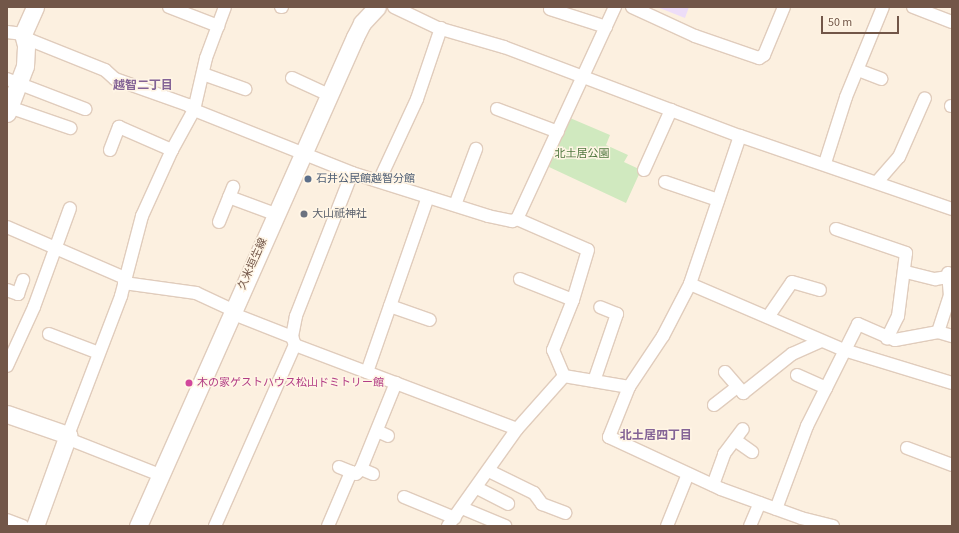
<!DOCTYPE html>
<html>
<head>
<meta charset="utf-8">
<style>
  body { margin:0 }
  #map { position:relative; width:959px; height:533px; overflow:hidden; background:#fcf0e0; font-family:"Source Sans 3","Noto Sans JP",sans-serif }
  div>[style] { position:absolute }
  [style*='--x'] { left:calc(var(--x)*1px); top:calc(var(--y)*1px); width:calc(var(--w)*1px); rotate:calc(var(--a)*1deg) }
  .education>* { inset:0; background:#edddf8 }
  .green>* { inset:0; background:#d0e9bf }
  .roads { filter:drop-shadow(1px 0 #e0ccbc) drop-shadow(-1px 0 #e0ccbc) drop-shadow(0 1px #e0ccbc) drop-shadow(0 -1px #e0ccbc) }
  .minor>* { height:12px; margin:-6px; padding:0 6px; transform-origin:6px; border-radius:6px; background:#fff }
  .secondary>* { height:17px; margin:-8.5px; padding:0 8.5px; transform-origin:8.5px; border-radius:8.5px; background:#fff }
  .dots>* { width:11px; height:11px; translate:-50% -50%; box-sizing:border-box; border:2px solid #fff5e5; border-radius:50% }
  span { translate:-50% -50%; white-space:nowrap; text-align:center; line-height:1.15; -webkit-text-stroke:3px #fff5e5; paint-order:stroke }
  .park-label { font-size:11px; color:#517840 }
  .service-label { font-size:11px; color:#4e5e75 }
  .left { translate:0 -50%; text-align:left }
  .worship-label { font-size:11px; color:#5b616d }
  .street-label { font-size:11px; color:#725648 }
  .hotel-label { font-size:11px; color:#b23c85 }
  .neighbourhood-label { font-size:12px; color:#846396; font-weight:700 }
  .frame { position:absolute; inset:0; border:8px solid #725648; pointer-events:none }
  .scale { position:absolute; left:821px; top:16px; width:78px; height:18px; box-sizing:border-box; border:2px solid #725648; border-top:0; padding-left:5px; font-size:12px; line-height:14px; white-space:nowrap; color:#725648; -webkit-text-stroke:3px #fff5e5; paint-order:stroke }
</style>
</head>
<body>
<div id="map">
  <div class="education">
    <i style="clip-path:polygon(657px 7px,689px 7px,685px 18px)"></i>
  </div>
  <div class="green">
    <i style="clip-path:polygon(570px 118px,610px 135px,606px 145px,628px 155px,624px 162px,641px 170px,626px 203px,549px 167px)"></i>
  </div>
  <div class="roads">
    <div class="minor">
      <i style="--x:169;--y:7;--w:53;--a:21.2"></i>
      <i style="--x:281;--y:7;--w:1;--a:0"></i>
      <i style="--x:394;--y:7;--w:49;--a:25.5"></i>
      <i style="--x:438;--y:28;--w:69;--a:16.1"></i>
      <i style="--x:504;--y:47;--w:252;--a:20.7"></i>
      <i style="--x:740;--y:136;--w:224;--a:19"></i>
      <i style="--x:632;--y:7;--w:69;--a:24.7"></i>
      <i style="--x:695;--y:36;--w:68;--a:19"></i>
      <i style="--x:759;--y:58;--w:6;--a:-31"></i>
      <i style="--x:764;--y:55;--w:52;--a:-67.4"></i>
      <i style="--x:913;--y:7;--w:42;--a:21"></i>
      <i style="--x:550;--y:9;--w:59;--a:17.8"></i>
      <i style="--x:7;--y:32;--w:16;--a:7"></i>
      <i style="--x:26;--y:43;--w:5;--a:-37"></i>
      <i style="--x:30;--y:40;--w:81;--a:21.8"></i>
      <i style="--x:105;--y:70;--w:13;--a:42"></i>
      <i style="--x:115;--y:79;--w:77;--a:19.6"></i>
      <i style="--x:188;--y:105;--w:8;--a:40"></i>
      <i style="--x:194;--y:110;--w:170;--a:21.7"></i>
      <i style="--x:352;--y:173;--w:154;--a:111.4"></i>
      <i style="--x:296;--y:316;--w:21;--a:101"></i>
      <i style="--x:858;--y:70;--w:25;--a:21"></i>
      <i style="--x:203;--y:74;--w:45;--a:19.7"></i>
      <i style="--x:292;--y:78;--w:41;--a:24.7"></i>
      <i style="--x:7;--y:79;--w:84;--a:21"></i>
      <i style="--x:951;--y:106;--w:1;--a:0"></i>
      <i style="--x:9;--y:107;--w:65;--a:19"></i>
      <i style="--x:497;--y:109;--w:65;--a:20.7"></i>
      <i style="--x:740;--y:136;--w:156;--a:108.7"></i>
      <i style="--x:690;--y:284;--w:59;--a:117.4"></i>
      <i style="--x:663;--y:336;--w:61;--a:123.7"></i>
      <i style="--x:629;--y:387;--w:54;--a:111.8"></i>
      <i style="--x:609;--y:437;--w:123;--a:24.9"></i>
      <i style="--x:721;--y:489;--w:85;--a:19.9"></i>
      <i style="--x:801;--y:518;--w:33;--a:14"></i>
      <i style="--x:110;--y:150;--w:25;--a:-69"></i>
      <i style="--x:119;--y:127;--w:58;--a:23.5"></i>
      <i style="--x:825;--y:163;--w:69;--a:-72.3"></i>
      <i style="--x:846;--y:97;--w:97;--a:-67.7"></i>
      <i style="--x:644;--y:170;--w:66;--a:-65.8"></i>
      <i style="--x:352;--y:173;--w:143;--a:17.5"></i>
      <i style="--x:488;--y:216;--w:25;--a:12"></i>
      <i style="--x:512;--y:221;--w:5;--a:-22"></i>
      <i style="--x:517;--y:219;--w:234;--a:-65.2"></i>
      <i style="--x:379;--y:181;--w:90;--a:-65.1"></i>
      <i style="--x:417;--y:99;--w:75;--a:-71.3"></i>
      <i style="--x:665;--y:182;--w:56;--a:18.8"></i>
      <i style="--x:877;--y:182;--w:33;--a:-49"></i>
      <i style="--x:899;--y:157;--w:64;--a:-66.2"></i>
      <i style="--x:229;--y:197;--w:49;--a:20.3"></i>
      <i style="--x:455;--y:205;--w:60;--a:-69.4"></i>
      <i style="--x:517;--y:219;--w:77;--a:23.6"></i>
      <i style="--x:588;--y:250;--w:52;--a:106.7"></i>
      <i style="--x:573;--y:300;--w:54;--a:111.8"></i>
      <i style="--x:553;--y:350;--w:28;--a:67"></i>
      <i style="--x:219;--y:222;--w:38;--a:-68"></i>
      <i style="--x:7;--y:227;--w:129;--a:23.4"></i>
      <i style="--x:836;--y:229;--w:74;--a:18.9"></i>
      <i style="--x:906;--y:253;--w:64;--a:97.2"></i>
      <i style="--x:898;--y:316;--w:25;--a:116"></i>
      <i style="--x:906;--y:272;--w:30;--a:14"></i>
      <i style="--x:935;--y:279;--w:13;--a:-9"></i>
      <i style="--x:948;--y:273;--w:22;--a:85"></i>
      <i style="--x:950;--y:295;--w:39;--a:108"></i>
      <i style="--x:938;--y:332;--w:15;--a:16"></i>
      <i style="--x:520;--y:279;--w:57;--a:21.6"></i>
      <i style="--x:124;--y:283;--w:73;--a:7.9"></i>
      <i style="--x:196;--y:293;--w:40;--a:25"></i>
      <i style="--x:690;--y:284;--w:168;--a:23.2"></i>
      <i style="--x:844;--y:350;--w:113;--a:17"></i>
      <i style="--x:7;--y:290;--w:12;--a:20"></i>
      <i style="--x:18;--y:294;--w:15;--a:-70"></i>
      <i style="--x:390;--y:306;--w:42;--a:19.3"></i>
      <i style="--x:231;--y:313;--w:66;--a:21.5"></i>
      <i style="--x:292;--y:337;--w:9;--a:69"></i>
      <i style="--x:295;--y:345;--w:237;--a:20.7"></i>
      <i style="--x:768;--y:317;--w:42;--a:-55.6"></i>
      <i style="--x:792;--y:282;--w:29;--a:16"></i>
      <i style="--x:49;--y:334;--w:53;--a:20.8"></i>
      <i style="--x:7;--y:366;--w:65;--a:-65.4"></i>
      <i style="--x:34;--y:307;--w:105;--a:-70"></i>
      <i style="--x:367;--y:372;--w:185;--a:-70.8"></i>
      <i style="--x:725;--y:372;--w:28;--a:49"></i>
      <i style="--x:743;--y:393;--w:63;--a:-38.5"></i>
      <i style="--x:792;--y:354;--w:32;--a:-24"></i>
      <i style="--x:797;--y:375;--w:32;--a:24"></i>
      <i style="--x:594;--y:381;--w:71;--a:-71.1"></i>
      <i style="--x:617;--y:314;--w:18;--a:-158"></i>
      <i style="--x:714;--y:405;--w:29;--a:-38"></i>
      <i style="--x:377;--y:431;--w:12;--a:24"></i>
      <i style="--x:68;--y:435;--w:149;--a:-69.1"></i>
      <i style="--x:121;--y:296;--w:83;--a:-75.3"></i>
      <i style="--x:142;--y:216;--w:72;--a:-65.6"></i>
      <i style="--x:172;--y:150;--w:46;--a:-61.2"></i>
      <i style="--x:194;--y:110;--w:53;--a:-77"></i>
      <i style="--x:206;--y:58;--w:54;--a:-69.6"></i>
      <i style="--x:66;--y:438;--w:101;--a:21.5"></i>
      <i style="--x:735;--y:440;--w:21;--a:35"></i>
      <i style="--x:907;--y:448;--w:48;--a:20.7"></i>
      <i style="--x:339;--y:467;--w:18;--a:22"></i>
      <i style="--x:356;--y:474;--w:7;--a:-45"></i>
      <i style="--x:361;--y:469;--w:93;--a:-67.9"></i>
      <i style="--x:361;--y:469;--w:13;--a:23"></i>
      <i style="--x:489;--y:471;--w:50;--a:26.1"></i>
      <i style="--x:534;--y:493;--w:14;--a:54"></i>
      <i style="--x:542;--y:504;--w:25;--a:21"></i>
      <i style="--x:713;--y:485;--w:33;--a:-70"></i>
      <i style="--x:724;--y:454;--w:31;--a:-53"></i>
      <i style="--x:477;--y:488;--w:35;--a:27"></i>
      <i style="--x:404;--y:497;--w:55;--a:22.4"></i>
      <i style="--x:462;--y:508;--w:47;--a:22.7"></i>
      <i style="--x:776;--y:509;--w:89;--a:-69.5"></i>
      <i style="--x:807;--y:426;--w:114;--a:-63.4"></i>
      <i style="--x:858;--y:324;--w:40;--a:23.4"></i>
      <i style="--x:895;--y:340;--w:44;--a:-10.5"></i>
      <i style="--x:7;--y:520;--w:17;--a:21"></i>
      <i style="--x:215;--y:526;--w:198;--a:-66.2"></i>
      <i style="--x:328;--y:526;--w:59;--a:-66.9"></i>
      <i style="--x:448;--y:526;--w:119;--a:-54.6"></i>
      <i style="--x:517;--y:429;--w:71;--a:-48.4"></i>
      <i style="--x:564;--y:376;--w:66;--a:9.6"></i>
      <i style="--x:667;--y:526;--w:56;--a:-68"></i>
      <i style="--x:750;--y:526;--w:25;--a:-67"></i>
    </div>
    <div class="secondary">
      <i style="--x:7;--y:113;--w:50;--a:-69"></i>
      <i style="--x:25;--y:66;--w:21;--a:-87"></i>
      <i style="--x:26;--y:45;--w:11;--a:-105"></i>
      <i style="--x:23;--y:34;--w:30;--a:-66"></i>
      <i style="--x:7;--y:414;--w:65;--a:19"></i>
      <i style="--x:68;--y:435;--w:97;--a:109.9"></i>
      <i style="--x:138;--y:526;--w:535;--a:-66.07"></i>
      <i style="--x:355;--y:37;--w:16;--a:-63"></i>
      <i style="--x:362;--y:23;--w:22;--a:-47"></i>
    </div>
  </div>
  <div class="dots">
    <i style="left:308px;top:179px;background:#5c6f8a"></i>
    <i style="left:304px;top:214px;background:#6b7280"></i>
    <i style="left:189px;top:383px;background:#d1479c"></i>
  </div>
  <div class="park-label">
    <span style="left:582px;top:154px">北土居公園</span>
  </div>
  <div class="service-label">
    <span class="left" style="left:316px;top:179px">石井公民館越智分館</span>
  </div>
  <div class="worship-label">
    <span class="left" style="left:312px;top:214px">大山祇神社</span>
  </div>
  <div class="street-label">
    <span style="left:253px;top:264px;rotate:-66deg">久米垣生線</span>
  </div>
  <div class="hotel-label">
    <span class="left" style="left:197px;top:383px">木の家ゲストハウス松山ドミトリー館</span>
  </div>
  <div class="neighbourhood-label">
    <span style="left:143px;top:86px">越智二丁目</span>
    <span style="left:656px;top:436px">北土居四丁目</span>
  </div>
  <div class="frame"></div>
  <div class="scale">50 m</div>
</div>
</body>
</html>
